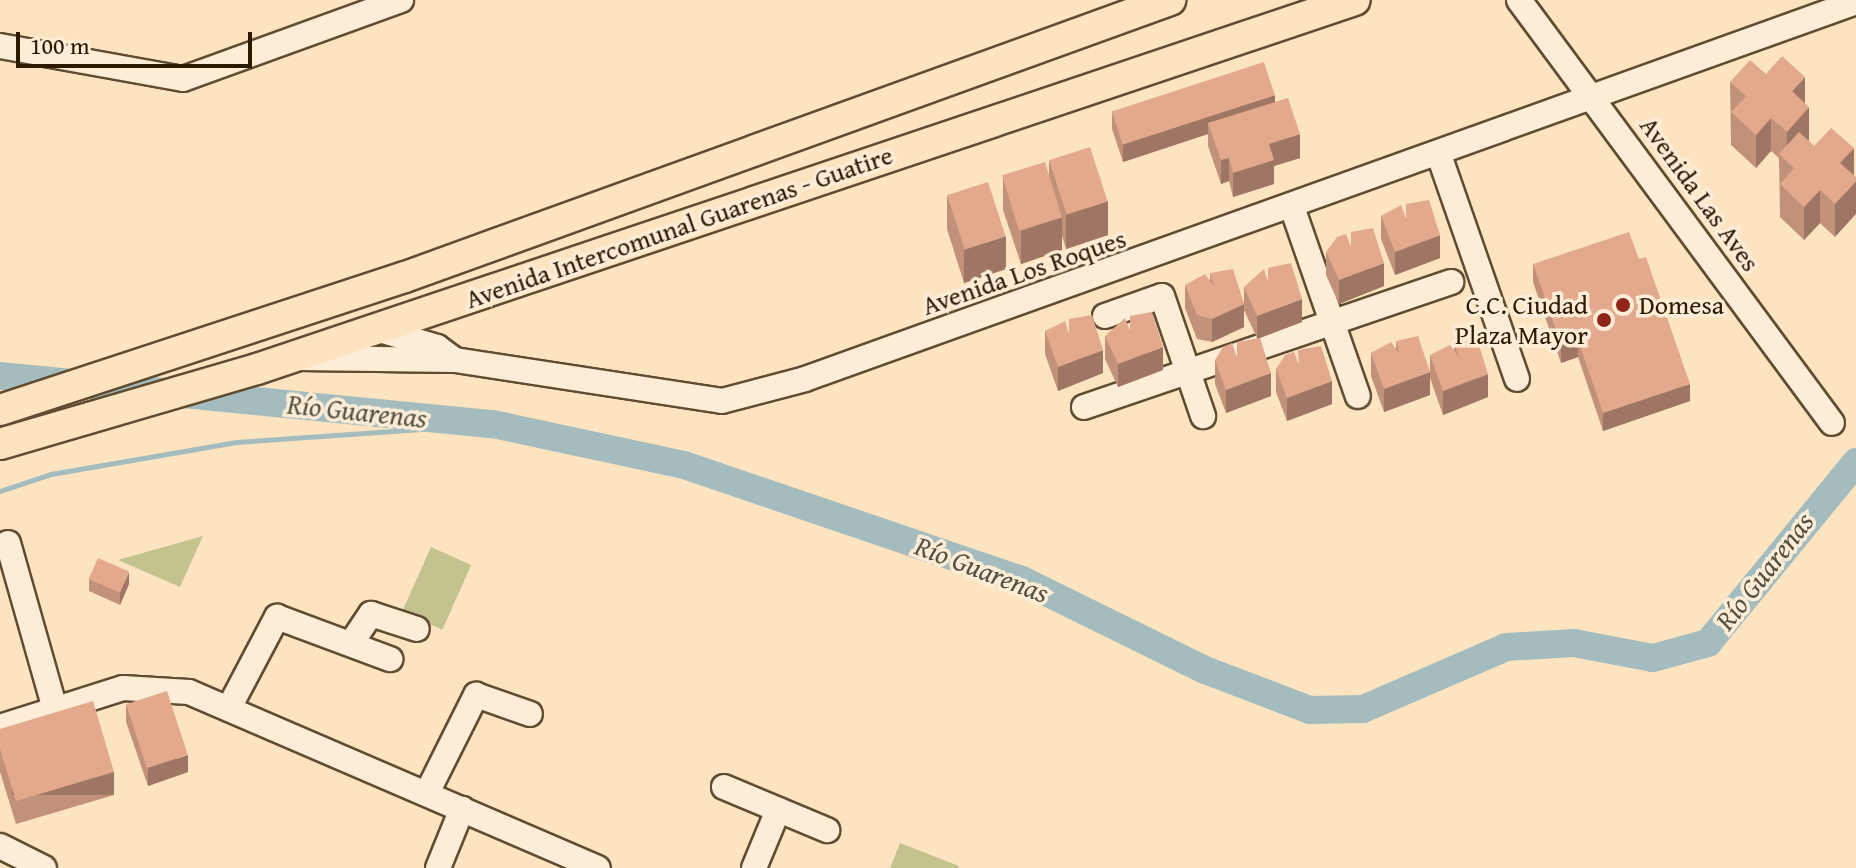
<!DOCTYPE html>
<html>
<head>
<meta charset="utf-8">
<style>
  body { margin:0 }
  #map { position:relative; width:1856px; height:868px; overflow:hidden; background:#fce4c1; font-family:"Gentium Book Plus",serif }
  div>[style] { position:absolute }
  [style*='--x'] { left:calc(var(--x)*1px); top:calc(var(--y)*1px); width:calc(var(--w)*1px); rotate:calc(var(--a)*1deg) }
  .green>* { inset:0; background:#c4c28f; transform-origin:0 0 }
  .stream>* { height:5px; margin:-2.5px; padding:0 2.5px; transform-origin:2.5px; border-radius:2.5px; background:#a4bcbe }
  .river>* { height:28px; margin:-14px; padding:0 14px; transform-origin:14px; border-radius:14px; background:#a4bcbe }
  .roads { filter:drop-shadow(2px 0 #604c30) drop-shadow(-2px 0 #604c30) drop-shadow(0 2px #604c30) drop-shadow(0 -2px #604c30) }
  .minor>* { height:24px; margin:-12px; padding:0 12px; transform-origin:12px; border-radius:12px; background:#fdedd7 }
  .major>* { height:30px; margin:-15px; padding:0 15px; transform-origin:15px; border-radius:15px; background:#fce4c1 }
  .wall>* { inset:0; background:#c29179 }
  .shaded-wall>* { inset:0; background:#9e7663; transform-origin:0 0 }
  .building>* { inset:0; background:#e2a98d; transform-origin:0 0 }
  .dots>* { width:22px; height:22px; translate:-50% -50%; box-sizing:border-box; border:4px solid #fdedd7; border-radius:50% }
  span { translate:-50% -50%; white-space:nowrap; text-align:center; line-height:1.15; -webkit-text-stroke:7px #fdedd7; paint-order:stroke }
  .street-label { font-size:26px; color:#2c1900 }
  .poi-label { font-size:26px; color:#2c1900 }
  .right { translate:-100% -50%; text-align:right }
  .left { translate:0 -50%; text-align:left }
  .water-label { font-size:28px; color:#565242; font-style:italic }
  .scale { position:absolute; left:16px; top:32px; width:236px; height:36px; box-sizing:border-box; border:4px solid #2c1900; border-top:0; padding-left:10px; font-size:24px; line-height:28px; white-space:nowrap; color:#2c1900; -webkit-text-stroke:6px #fdedd7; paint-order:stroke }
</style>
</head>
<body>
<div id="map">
  <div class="green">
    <i style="clip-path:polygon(203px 536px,180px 587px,118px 560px)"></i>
    <i style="left:431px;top:547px;width:44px;height:71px;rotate:24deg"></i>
    <i style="clip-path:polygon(900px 843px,959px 866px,958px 868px,890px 868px)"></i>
  </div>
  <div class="stream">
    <i style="--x:0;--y:491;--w:54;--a:-18.4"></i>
    <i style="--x:51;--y:474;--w:188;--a:-9.8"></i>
    <i style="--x:236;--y:442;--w:258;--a:-4"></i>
  </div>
  <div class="river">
    <i style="--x:0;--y:376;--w:495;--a:5.6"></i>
    <i style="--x:493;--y:424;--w:195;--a:12.1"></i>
    <i style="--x:684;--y:465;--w:357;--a:18.8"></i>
    <i style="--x:1022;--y:580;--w:204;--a:26.2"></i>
    <i style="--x:1205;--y:670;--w:112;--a:20.9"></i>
    <i style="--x:1310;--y:710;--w:53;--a:-1.1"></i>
    <i style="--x:1363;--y:709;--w:156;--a:-23.4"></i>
    <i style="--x:1506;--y:647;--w:68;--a:-3.4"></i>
    <i style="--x:1574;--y:643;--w:80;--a:10.8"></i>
    <i style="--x:1653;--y:658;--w:57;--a:-15.3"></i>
    <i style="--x:1708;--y:643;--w:234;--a:-50.7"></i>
  </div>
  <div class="roads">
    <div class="minor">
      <i style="--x:1519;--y:0;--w:526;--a:53.5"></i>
      <i style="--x:0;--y:46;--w:186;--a:10.2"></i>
      <i style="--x:183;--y:79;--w:232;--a:-19.9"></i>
      <i style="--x:1439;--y:155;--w:237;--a:70.8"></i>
      <i style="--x:1292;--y:207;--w:200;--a:70.8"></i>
      <i style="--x:1105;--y:316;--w:60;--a:-19.3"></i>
      <i style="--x:1162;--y:296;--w:127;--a:71.1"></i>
      <i style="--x:376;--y:329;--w:64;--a:16.4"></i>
      <i style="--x:437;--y:347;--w:22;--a:36"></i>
      <i style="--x:299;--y:358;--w:156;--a:0.7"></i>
      <i style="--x:455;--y:360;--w:270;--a:8.7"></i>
      <i style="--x:722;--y:401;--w:86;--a:-14.8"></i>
      <i style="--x:805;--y:379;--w:1117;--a:-19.73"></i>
      <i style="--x:1084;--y:407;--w:388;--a:-18.8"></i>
      <i style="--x:8;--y:543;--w:173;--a:74.2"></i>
      <i style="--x:352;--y:642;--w:34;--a:-56"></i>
      <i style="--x:371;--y:614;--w:48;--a:18.1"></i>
      <i style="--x:230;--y:706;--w:101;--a:-62.2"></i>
      <i style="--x:277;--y:617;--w:121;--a:20.4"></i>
      <i style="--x:0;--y:727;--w:129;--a:-17.6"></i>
      <i style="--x:123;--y:688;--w:66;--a:3.5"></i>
      <i style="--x:189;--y:692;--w:445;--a:23.3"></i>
      <i style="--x:724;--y:787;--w:112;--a:22.7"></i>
      <i style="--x:427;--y:793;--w:110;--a:-63.4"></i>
      <i style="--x:476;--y:695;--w:57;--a:19.4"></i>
      <i style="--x:0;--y:846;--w:49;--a:26.6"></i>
      <i style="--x:438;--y:868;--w:64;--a:-67.9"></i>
      <i style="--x:754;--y:868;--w:63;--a:-67.5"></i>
    </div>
    <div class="major">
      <i style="--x:0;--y:410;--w:426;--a:-18.2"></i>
      <i style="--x:405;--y:277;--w:814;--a:-19.9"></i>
      <i style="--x:0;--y:444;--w:268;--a:-16.3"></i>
      <i style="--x:257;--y:369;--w:1158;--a:-18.58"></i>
    </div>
  </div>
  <div class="wall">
    <i style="clip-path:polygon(1766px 74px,1805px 103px,1808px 140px,1814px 146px,1854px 148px,1835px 237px,1820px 223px,1804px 240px,1780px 217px,1779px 158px,1771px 151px,1756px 168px,1731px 145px,1730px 82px)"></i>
    <i style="clip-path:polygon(1275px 102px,1300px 158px,1274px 166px,1274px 184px,1233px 197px,1229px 181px,1221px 184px,1208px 146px,1208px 134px,1123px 162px,1112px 129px,1112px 111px)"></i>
    <i style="clip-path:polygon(1049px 161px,1108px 235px,1066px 249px,1062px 236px,1062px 250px,1021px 264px,1003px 210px,1003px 177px,1049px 175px)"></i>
    <i style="clip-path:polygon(947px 196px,1006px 269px,964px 283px,947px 229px)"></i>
    <i style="clip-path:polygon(1381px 216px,1406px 218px,1440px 258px,1395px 275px,1381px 239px)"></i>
    <i style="clip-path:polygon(1351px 247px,1384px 286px,1339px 304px,1326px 275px,1326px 252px)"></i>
    <i style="clip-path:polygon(1639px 259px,1690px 401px,1603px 431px,1578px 357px,1561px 363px,1533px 282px,1533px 264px)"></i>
    <i style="clip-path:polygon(1210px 273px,1244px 327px,1212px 342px,1197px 339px,1185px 308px,1185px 285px,1210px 280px)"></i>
    <i style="clip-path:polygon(1244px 287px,1302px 322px,1260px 338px,1271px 396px,1226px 413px,1215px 384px,1215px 360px,1237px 357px,1257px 338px,1244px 310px)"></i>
    <i style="clip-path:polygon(1045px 331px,1069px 334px,1103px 373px,1058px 391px,1045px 354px)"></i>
    <i style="clip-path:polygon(1130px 331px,1163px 370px,1118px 387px,1105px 359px,1105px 336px)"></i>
    <i style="clip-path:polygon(1396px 341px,1430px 395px,1384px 412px,1371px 376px,1371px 353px,1396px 348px)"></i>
    <i style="clip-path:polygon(1454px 343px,1488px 397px,1443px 415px,1430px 378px,1430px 355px,1454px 351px)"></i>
    <i style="clip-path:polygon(1298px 364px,1332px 404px,1287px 421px,1276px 392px,1276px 369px)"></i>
    <i style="clip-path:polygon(89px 579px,129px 584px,120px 605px,89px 591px)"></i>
    <i style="clip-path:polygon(126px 705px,188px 772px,148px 786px,126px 722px)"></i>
    <i style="clip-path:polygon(0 729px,114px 795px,16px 824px,0 772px)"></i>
  </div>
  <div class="shaded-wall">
    <i style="clip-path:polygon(1805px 77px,1805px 110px,1792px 91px)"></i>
    <i style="clip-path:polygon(1275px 95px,1275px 112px,1208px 123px,1208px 134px,1123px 162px,1123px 144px)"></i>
    <i style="clip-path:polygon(1809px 107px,1809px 140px,1787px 161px,1787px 132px)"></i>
    <i style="clip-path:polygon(1771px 118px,1771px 151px,1756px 168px,1756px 135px)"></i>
    <i style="clip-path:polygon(1300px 134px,1300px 158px,1274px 166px,1274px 184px,1233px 197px,1233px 173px,1269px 144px)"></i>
    <i style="clip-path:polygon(1854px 148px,1854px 182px,1840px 163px)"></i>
    <i style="clip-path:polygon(1229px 158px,1229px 181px,1221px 184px,1221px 160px)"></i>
    <i style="clip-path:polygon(1856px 181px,1856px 214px,1835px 237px,1835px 204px)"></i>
    <i style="clip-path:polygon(1820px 190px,1820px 223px,1804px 240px,1804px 207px)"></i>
    <i style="clip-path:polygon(1108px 201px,1108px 235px,1066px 249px,1066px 215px)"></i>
    <i style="clip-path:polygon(1062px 217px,1062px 250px,1021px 264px,1021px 231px)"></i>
    <i style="clip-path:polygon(1440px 235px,1440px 258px,1395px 275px,1395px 252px)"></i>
    <i style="clip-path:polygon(1006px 236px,1006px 269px,964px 283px,964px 250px)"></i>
    <i style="clip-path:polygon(1384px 263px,1384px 286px,1339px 304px,1339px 280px)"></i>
    <i style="clip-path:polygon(1302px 299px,1302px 322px,1257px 339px,1257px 316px)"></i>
    <i style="clip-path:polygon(1244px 304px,1244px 327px,1212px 342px,1212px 319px)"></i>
    <i style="clip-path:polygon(1578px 340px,1578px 357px,1561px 363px,1561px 345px)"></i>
    <i style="clip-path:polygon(1163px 347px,1163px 370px,1118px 387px,1118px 364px)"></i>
    <i style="clip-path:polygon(1103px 350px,1103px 373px,1058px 391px,1058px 367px)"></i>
    <i style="clip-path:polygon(1430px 372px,1430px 395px,1384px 412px,1384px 389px)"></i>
    <i style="clip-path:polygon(1271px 373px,1271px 396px,1226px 413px,1226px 390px)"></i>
    <i style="clip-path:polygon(1488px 374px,1488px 397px,1443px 415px,1443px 391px)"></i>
    <i style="clip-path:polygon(1332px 381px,1332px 404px,1287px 421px,1287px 398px)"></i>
    <i style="clip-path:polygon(1690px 384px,1690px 401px,1603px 431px,1603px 413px)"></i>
    <i style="clip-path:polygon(129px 572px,129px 584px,120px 605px,120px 593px)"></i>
    <i style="clip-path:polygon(188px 755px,188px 772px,148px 786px,148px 768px)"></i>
    <i style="left:114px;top:772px;width:23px;height:102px;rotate:90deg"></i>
  </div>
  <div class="building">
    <i style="clip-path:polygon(1782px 56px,1805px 77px,1792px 91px,1809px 107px,1787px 132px,1771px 118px,1756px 135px,1731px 112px,1746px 96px,1730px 82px,1750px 60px,1766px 74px)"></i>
    <i style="left:1264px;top:62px;width:35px;height:160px;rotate:72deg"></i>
    <i style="clip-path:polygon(1288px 98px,1300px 134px,1269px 144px,1274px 160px,1233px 173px,1229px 158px,1221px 160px,1208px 123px)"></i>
    <i style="clip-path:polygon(1831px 128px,1854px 148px,1840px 163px,1856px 177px,1856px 181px,1835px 204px,1820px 190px,1804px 207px,1780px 184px,1794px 168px,1779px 154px,1799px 132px,1814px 146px)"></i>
    <i style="left:1090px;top:147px;width:57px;height:43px;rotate:72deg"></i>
    <i style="left:1045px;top:162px;width:58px;height:45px;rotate:73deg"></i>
    <i style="left:988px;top:182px;width:57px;height:43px;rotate:72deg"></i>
    <i style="clip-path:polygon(1429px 200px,1440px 235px,1395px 252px,1381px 216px,1401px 205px,1406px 219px,1406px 204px)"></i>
    <i style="clip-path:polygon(1373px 228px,1384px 263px,1339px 280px,1326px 252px,1337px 237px,1346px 234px,1351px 247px,1351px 232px)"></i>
    <i style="clip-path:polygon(1629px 232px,1639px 259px,1646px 257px,1690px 384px,1603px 413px,1578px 340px,1561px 345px,1533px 264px)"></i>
    <i style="clip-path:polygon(1291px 263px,1302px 299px,1257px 316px,1244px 287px,1264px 269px,1268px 282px,1268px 268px)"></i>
    <i style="clip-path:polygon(1233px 269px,1244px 304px,1212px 319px,1197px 315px,1185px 285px,1205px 274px,1214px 286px,1210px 273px)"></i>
    <i style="clip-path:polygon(1152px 312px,1163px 347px,1118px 364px,1105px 336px,1125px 318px,1130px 331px,1130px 316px)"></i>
    <i style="clip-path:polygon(1092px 315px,1103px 350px,1058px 367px,1045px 331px,1065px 321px,1069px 334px,1069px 319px)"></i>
    <i style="clip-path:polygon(1418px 336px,1430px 372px,1384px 389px,1371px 353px,1391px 342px,1400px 354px,1396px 341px)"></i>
    <i style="clip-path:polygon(1260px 338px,1271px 373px,1226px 390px,1215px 360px,1223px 347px,1232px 343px,1237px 357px,1237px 342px)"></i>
    <i style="clip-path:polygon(1477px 339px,1488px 374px,1443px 391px,1430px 355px,1450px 345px,1459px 357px,1454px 343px)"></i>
    <i style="clip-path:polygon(1321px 346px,1332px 381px,1287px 398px,1276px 369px,1285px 355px,1294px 352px,1299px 365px,1298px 350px)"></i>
    <i style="left:98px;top:558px;width:34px;height:23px;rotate:24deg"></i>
    <i style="left:167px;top:691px;width:67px;height:43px;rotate:72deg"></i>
    <i style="clip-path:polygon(93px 701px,114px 772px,16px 801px,0 749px,0 729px)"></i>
  </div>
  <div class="dots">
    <i style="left:1623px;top:305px;background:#8f2418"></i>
    <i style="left:1604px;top:320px;background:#8f2418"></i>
  </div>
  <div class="street-label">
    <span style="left:1700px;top:194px;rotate:54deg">Avenida Las Aves</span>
    <span style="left:679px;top:227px;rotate:-19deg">Avenida Intercomunal Guarenas - Guatire</span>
    <span style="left:1024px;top:272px;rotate:-19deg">Avenida Los Roques</span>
  </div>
  <div class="poi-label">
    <span class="right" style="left:1588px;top:320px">C.C. Ciudad<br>Plaza Mayor</span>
    <span class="left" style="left:1639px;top:305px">Domesa</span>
  </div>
  <div class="water-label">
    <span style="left:357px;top:411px;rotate:6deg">Río Guarenas</span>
    <span style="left:982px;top:569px;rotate:21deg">Río Guarenas</span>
    <span style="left:1764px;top:571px;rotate:-52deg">Río Guarenas</span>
  </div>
  <div class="scale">100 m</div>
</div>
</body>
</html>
